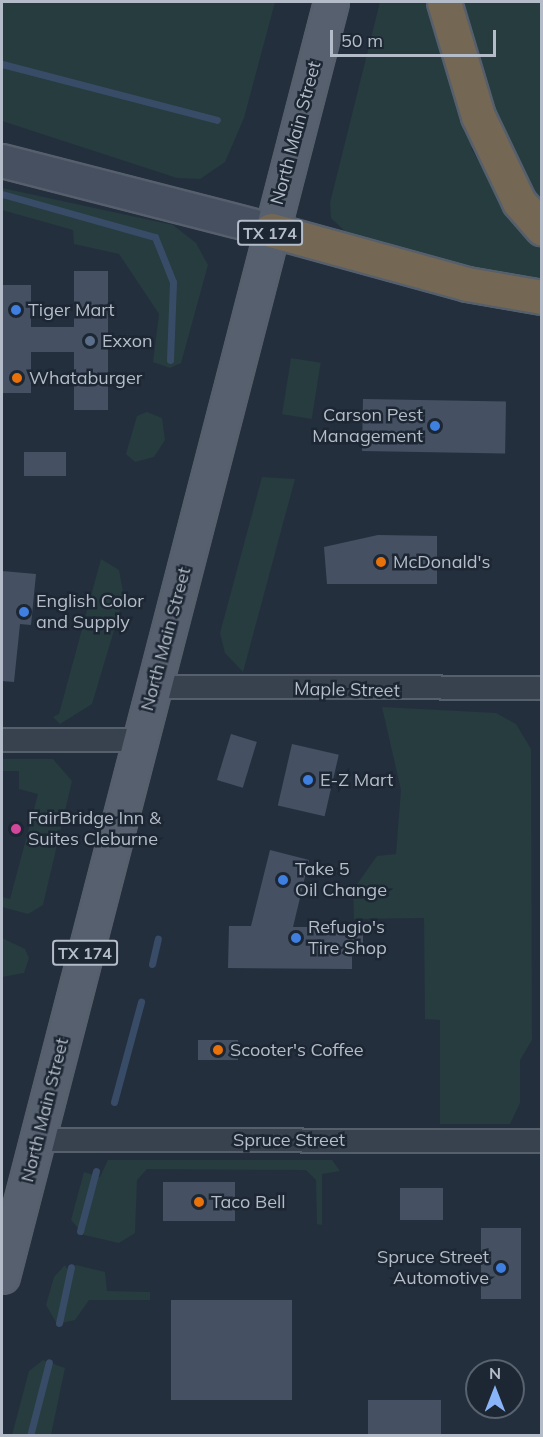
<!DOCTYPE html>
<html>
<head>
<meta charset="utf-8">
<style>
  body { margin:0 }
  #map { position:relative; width:543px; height:1437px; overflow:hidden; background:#242f3e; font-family:Mulish,sans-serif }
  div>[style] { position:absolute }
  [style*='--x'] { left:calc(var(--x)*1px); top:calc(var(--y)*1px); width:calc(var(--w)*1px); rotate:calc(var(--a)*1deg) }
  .green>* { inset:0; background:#263c3f; transform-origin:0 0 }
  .stream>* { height:7px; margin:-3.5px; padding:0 3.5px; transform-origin:3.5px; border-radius:3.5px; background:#394c67 }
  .building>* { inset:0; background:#455162; transform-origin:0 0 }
  .roads { filter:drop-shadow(2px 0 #565f6c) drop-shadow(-2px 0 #565f6c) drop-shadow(0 2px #565f6c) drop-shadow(0 -2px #565f6c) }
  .street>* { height:22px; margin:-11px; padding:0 11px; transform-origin:11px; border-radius:11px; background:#38414e }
  .secondary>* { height:32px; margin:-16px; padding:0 16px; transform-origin:16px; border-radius:16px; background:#465061 }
  .primary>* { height:33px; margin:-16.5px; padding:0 16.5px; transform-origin:16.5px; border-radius:16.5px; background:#56606e }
  .highway>* { height:33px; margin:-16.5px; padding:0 16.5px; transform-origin:16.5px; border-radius:16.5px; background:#746855 }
  .dots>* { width:16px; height:16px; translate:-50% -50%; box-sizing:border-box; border:3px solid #1d2633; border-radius:50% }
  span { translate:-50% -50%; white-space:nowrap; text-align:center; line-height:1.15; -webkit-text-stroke:5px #1d2633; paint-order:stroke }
  .shield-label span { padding:2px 4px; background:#1d2633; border:2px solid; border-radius:4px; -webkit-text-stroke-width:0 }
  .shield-label { font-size:16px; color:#b4bcc9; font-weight:700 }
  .street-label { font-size:18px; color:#b4bcc9 }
  .poi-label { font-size:18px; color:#b4bcc9 }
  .left { translate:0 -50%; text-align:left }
  .right { translate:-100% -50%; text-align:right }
  .frame { position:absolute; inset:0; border:3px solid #b4bcc9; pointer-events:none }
  .north { position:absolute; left:465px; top:1359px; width:60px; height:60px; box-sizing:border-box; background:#1d2633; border:2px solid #59626f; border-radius:50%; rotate:0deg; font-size:16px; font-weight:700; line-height:24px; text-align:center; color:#b4bcc9 }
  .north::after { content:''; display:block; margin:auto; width:21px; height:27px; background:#8ab4f8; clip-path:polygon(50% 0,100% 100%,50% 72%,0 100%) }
  .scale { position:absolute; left:330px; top:30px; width:166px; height:27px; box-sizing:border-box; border:3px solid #b4bcc9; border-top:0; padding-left:8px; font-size:18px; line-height:21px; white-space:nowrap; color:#b4bcc9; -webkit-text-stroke:4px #1d2633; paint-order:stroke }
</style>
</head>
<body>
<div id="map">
  <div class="green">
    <i style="clip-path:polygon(2px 2px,275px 2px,244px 118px,225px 162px,200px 179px,177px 178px,2px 121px)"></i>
    <i style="clip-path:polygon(380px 2px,429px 2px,445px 66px,475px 145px,471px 148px,498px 195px,541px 242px,541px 279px,465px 266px,348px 234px,331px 218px,330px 203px)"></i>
    <i style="clip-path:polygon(452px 2px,541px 2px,541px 208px,522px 185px)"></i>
    <i style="clip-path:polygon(2px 188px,173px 225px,196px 243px,208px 265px,181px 363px,170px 368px,153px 362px,159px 314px,119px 254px,74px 244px,73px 230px,2px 210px)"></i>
    <i style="left:291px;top:358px;width:30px;height:57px;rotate:9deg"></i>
    <i style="clip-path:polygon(147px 412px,162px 418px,165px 440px,154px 457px,135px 462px,126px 454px,137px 416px)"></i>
    <i style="clip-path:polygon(262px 477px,295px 479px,243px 672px,225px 653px,220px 633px)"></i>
    <i style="clip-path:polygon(101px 559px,119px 570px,124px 597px,92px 704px,60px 724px,53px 717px,59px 714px)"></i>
    <i style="clip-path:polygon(382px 707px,496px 713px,516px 724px,531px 749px,532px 1040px,520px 1060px,520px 1103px,510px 1124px,440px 1124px,440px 1020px,425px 1019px,424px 918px,354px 919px,353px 890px,377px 856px,396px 854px,401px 790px)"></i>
    <i style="clip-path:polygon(2px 759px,53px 759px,72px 781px,43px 905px,28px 914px,2px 907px,2px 897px,10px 899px,38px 794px,19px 789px,19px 771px,2px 771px)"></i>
    <i style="clip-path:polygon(2px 938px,25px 949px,29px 958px,24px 973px,2px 977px)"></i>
    <i style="clip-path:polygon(108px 1160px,332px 1160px,340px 1171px,322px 1174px,322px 1225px,317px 1224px,316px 1180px,306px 1170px,147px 1169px,137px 1180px,135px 1233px,119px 1243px,84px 1235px,71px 1220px,84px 1172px,100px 1177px)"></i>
    <i style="clip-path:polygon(65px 1265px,69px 1272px,76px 1265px,105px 1272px,107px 1291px,150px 1292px,150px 1300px,89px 1300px,75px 1320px,57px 1324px,46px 1305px,54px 1277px)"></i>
    <i style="clip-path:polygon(43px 1360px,65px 1368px,51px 1435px,12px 1435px,29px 1371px)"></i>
  </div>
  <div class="stream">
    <i style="--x:2;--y:64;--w:222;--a:14.6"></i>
    <i style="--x:2;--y:194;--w:159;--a:15.7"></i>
    <i style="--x:155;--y:237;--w:48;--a:68.2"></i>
    <i style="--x:173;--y:282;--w:78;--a:92.2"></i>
    <i style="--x:152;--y:964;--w:26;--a:-77"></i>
    <i style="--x:114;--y:1102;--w:104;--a:-74.9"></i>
    <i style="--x:80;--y:1231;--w:62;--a:-75.1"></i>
    <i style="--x:59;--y:1323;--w:57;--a:-77.9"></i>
    <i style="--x:30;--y:1436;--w:76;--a:-75.6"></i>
  </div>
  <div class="building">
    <i style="clip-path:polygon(74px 271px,108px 271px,108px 410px,74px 410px,74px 352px,31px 352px,31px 393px,2px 393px,2px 285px,31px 285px,31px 327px,74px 327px)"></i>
    <i style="left:363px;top:399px;width:143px;height:52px;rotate:1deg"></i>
    <i style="left:24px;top:452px;width:42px;height:24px"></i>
    <i style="clip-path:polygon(378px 535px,437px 536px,437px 584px,327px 584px,324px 547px)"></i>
    <i style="clip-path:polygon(2px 571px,36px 574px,31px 625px,20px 624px,14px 682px,2px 681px)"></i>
    <i style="left:231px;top:734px;width:27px;height:48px;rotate:17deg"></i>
    <i style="left:292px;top:744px;width:48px;height:63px;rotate:13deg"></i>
    <i style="clip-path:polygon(270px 850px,309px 860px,293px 927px,363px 927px,363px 949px,352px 949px,352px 969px,228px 968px,229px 926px,251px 926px)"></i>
    <i style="left:198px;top:1040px;width:40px;height:20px"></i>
    <i style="left:163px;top:1182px;width:72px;height:39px"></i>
    <i style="left:400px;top:1188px;width:43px;height:32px"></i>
    <i style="left:481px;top:1228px;width:40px;height:71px"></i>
    <i style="left:171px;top:1300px;width:121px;height:100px"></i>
    <i style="left:368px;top:1400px;width:73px;height:36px"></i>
  </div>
  <div class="roads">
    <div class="street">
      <i style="--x:153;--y:687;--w:389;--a:0.1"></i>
      <i style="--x:2;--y:740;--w:137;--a:0"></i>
      <i style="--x:37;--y:1140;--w:505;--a:0.11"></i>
    </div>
    <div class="secondary">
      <i style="--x:2;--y:161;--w:278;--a:14.4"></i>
    </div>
    <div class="primary">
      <i style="--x:2;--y:1276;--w:1316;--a:-75.52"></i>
    </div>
    <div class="highway">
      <i style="--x:444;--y:2;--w:119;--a:73.4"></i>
      <i style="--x:478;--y:116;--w:95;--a:64.5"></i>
      <i style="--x:519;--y:202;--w:35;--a:49"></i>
      <i style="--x:271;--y:230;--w:203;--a:15.4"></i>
      <i style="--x:467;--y:284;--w:76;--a:9.8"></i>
    </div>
  </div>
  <div class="dots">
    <i style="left:16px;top:310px;background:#3f7fe0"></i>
    <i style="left:90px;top:341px;background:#5c6f8a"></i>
    <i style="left:17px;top:378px;background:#e8710a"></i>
    <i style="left:435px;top:426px;background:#3f7fe0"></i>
    <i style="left:381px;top:562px;background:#e8710a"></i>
    <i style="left:24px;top:612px;background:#3f7fe0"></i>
    <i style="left:308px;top:780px;background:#3f7fe0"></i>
    <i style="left:16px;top:829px;background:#d1479c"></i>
    <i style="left:283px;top:880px;background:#3f7fe0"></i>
    <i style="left:296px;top:938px;background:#3f7fe0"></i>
    <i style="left:218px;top:1050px;background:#e8710a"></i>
    <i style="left:199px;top:1202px;background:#e8710a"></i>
    <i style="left:501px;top:1268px;background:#3f7fe0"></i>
  </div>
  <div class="shield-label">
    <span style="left:270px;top:233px">TX 174</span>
    <span style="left:85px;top:953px">TX 174</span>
  </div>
  <div class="street-label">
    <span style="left:296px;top:133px;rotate:-75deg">North Main Street</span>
    <span style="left:166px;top:639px;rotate:-75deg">North Main Street</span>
    <span style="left:347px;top:690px;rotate:1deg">Maple Street</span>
    <span style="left:45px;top:1110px;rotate:-76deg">North Main Street</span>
    <span style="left:289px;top:1140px">Spruce Street</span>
  </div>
  <div class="poi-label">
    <span class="left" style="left:28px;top:310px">Tiger Mart</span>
    <span class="left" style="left:102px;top:341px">Exxon</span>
    <span class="left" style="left:29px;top:378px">Whataburger</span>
    <span class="right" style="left:423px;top:426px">Carson Pest<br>Management</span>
    <span class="left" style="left:393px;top:562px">McDonald's</span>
    <span class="left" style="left:36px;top:612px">English Color<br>and Supply</span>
    <span class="left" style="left:320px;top:780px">E-Z Mart</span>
    <span class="left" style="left:28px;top:829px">FairBridge Inn &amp;<br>Suites Cleburne</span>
    <span class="left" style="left:295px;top:880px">Take 5<br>Oil Change</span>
    <span class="left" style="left:308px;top:938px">Refugio's<br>Tire Shop</span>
    <span class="left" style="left:230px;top:1050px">Scooter's Coffee</span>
    <span class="left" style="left:211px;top:1202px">Taco Bell</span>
    <span class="right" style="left:489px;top:1268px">Spruce Street<br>Automotive</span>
  </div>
  <div class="frame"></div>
  <div class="north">N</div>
  <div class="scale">50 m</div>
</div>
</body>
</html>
